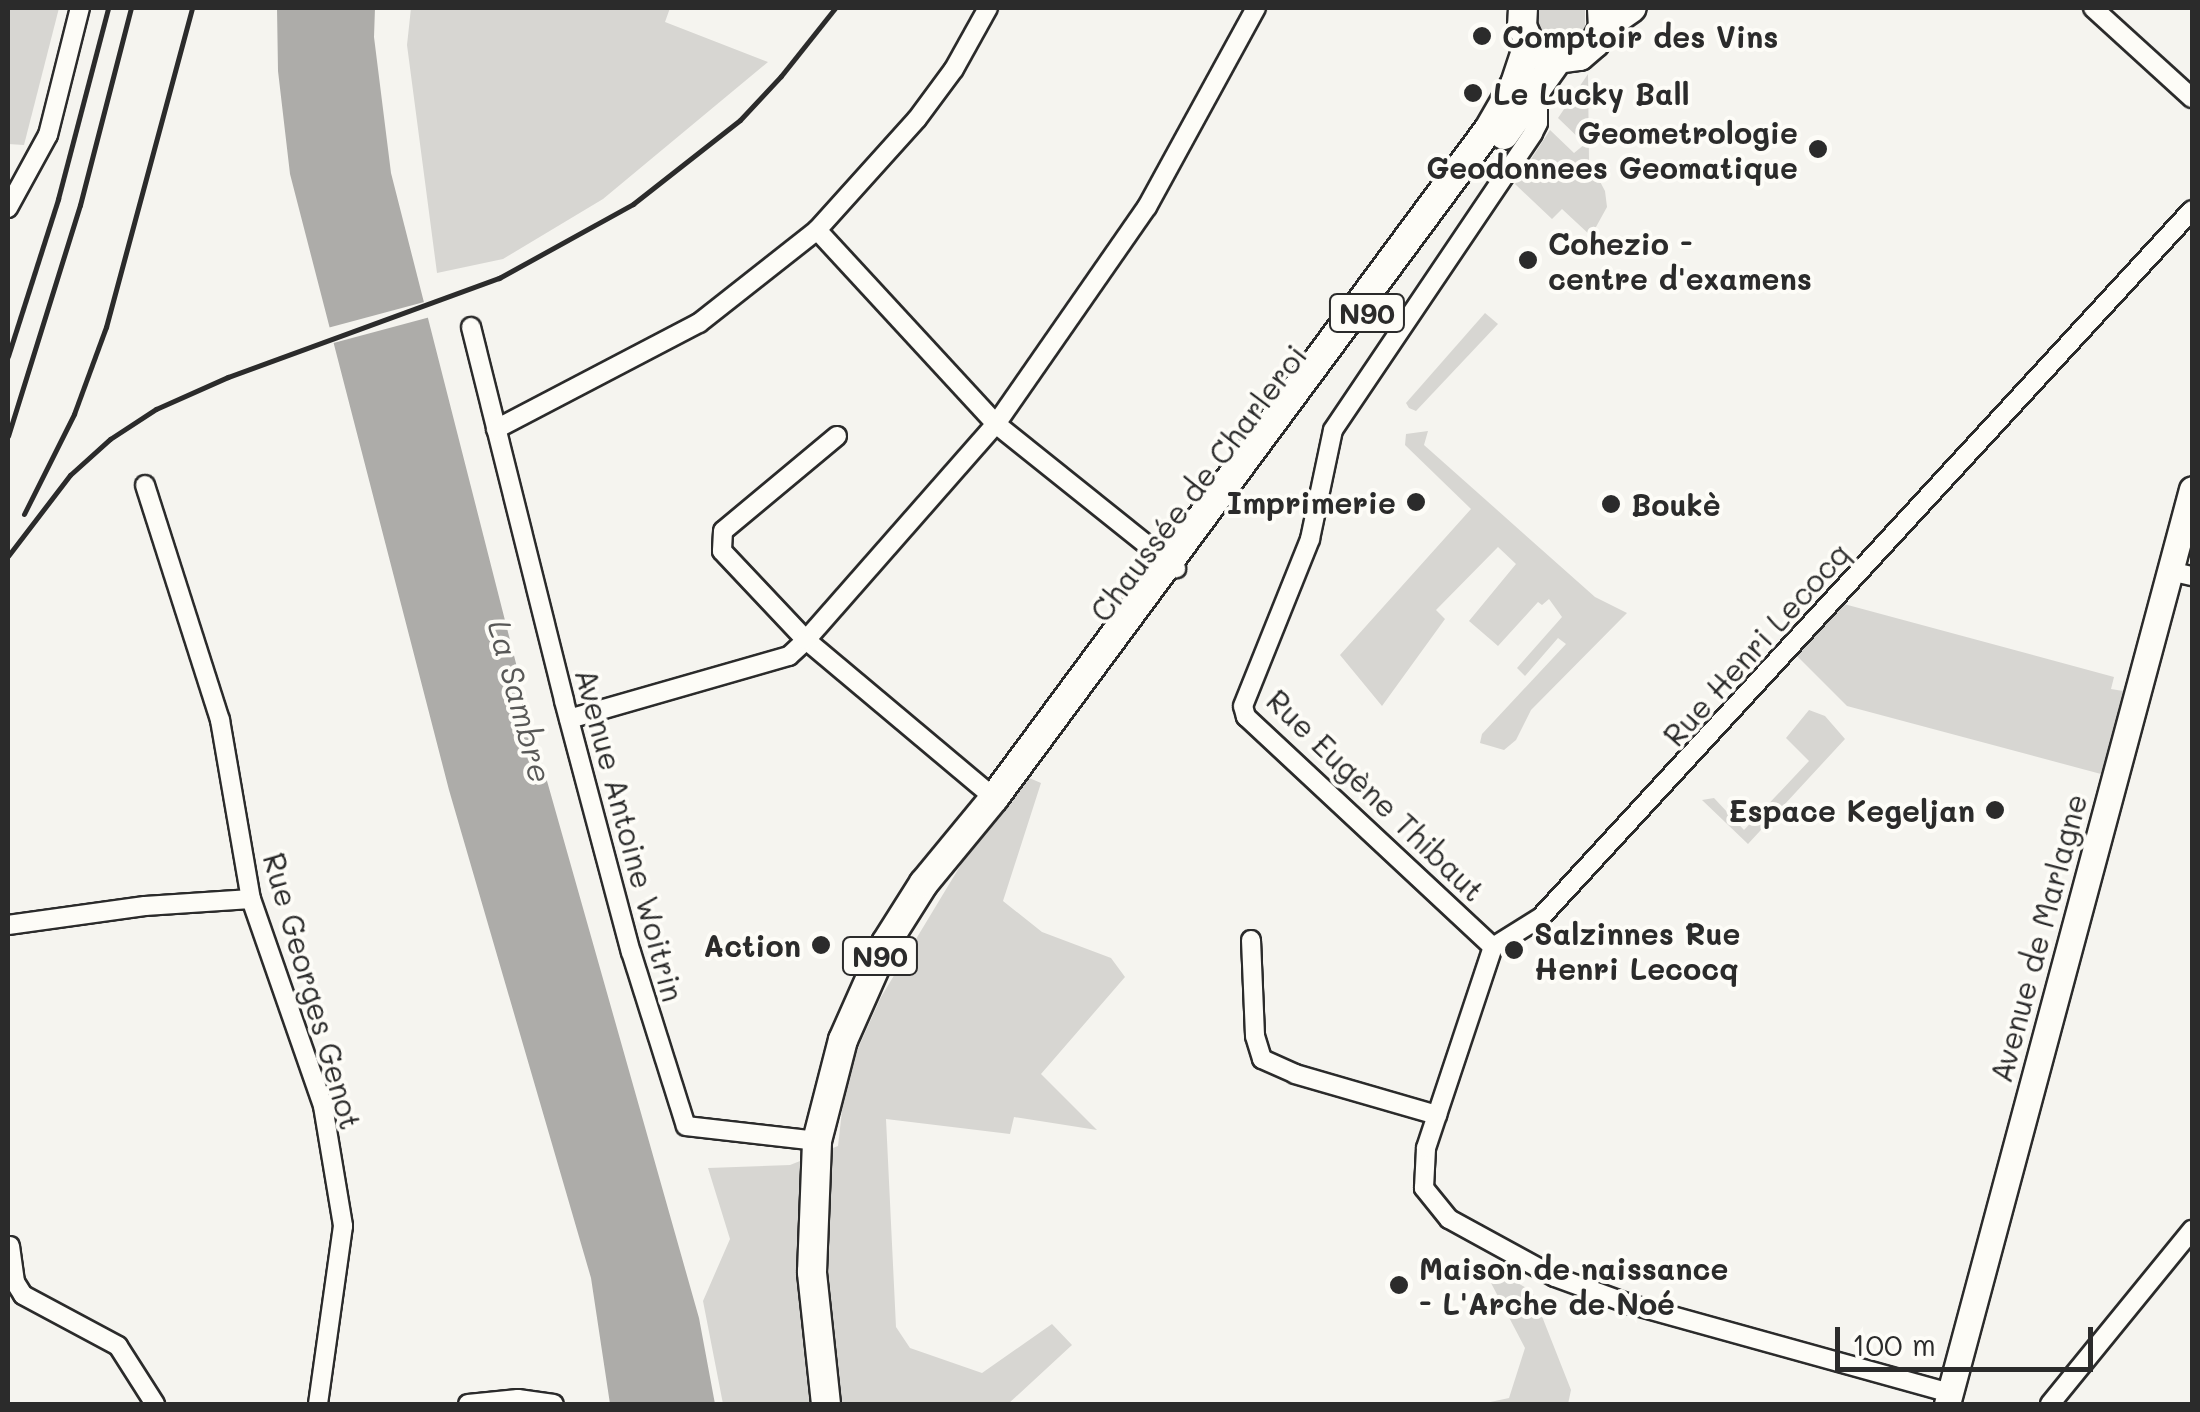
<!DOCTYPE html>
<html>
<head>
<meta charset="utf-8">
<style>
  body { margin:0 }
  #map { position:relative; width:2200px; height:1412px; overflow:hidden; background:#f5f4ef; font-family:Mali,sans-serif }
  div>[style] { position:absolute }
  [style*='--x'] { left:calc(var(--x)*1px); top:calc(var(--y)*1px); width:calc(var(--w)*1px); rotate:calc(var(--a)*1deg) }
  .green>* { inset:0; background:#d7d6d2 }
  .water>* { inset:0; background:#adaca9 }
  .pier>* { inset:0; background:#f5f4ef; transform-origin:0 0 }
  .roads { filter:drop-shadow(2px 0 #2b2b2b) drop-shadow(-2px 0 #2b2b2b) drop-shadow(0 2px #2b2b2b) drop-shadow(0 -2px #2b2b2b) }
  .minor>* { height:18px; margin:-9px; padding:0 9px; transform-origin:9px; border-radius:9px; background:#fdfcf7 }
  .secondary>* { height:25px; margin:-12.5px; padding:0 12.5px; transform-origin:12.5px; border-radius:12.5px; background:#fdfcf7 }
  .primary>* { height:28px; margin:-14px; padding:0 14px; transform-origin:14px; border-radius:14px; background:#fdfcf7 }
  .rail>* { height:5px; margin:-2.5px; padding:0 2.5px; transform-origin:2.5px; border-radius:2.5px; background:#2b2b2b }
  .dots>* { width:28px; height:28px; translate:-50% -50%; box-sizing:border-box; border:5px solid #fdfcf7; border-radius:50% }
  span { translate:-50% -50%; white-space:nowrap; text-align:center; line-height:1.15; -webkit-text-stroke:8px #fdfcf7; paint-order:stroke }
  .shield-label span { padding:2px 8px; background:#fdfcf7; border:2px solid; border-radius:8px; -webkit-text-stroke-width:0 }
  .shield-label { font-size:28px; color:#2b2b2b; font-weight:700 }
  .poi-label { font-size:30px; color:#2b2b2b; font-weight:700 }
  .left { translate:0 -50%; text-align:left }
  .right { translate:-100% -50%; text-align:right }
  .street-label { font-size:30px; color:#2b2b2b }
  .water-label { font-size:32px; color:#585857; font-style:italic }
  .frame { position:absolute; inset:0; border:10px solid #2b2b2b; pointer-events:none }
  .scale { position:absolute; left:1835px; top:1327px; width:258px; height:45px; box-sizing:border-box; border:5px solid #2b2b2b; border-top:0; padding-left:12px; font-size:30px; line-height:35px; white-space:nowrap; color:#2b2b2b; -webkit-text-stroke:8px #fdfcf7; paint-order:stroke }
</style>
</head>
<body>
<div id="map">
  <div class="green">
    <i style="clip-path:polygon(8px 8px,59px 8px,24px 145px,8px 144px)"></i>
    <i style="clip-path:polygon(411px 8px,670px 8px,665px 22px,768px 62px,603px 199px,503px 259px,437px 273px,407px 45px)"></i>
    <i style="clip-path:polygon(1537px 8px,1585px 8px,1585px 30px,1572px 43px,1547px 42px,1536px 27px)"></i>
    <i style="clip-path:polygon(1588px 74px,1589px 161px,1605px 191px,1607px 207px,1591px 236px,1562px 209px,1552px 219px,1515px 184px,1550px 130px,1574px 153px,1585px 144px,1558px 118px)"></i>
    <i style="clip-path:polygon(1485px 313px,1498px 324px,1416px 411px,1409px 408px,1406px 403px)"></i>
    <i style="clip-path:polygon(1428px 431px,1424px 445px,1595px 597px,1627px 613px,1531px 710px,1516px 740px,1504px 750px,1480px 743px,1482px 734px,1566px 644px,1558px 638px,1525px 676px,1517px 668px,1562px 617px,1549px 599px,1542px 605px,1538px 602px,1498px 646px,1469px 621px,1516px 564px,1498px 547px,1436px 610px,1445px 619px,1382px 706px,1340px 655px,1471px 509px,1405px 445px,1406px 434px)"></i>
    <i style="clip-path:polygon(1844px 604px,2114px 677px,2111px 689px,2123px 691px,2101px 774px,1847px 706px,1797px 656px)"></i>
    <i style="clip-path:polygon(1809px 710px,1825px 716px,1845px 739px,1748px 844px,1702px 800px,1714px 798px,1744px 830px,1809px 761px,1786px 738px)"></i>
    <i style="clip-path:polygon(1027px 777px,1041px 783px,1003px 901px,1042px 932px,1111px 958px,1125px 977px,1041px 1074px,1097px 1130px,1014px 1117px,1010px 1134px,886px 1119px,896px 1327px,910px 1348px,982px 1373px,1052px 1324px,1072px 1345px,1008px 1404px,723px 1404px,703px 1301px,730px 1239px,708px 1168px,790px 1165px,838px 1146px,846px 1075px,881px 997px,977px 838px)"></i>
    <i style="clip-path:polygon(1505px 1276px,1532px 1291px,1571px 1390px,1568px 1404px,1481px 1404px,1509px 1398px,1525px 1348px,1491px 1283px)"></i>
  </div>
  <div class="water">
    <i style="clip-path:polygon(277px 8px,375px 8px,374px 37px,391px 173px,536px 742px,699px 1318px,715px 1404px,610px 1404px,591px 1278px,449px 790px,290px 174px,278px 71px)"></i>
  </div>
  <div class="pier">
    <i style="left:428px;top:301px;width:16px;height:107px;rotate:75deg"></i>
  </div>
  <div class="roads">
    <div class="minor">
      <i style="--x:2093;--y:8;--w:134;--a:42.3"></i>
      <i style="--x:8;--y:208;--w:83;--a:-61.3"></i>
      <i style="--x:48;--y:135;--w:131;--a:-75.9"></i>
      <i style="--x:817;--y:230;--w:264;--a:47.3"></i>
      <i style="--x:996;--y:424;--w:231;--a:38.7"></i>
      <i style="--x:471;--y:327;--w:385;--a:76"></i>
      <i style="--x:564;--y:701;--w:260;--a:75.1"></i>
      <i style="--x:631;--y:952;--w:182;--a:72.5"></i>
      <i style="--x:686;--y:1126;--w:132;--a:6.5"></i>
      <i style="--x:496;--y:429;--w:229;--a:-27.6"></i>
      <i style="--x:699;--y:323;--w:150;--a:-38.2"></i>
      <i style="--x:817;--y:230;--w:149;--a:-48"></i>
      <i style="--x:917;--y:119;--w:62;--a:-53.5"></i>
      <i style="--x:954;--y:69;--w:70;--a:-60.9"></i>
      <i style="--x:837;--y:436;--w:148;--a:140.2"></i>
      <i style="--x:723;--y:531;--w:20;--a:93"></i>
      <i style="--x:722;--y:551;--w:122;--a:46.7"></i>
      <i style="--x:806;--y:640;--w:246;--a:40"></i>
      <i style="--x:145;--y:485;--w:247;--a:72.3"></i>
      <i style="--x:220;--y:720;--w:182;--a:80.2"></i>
      <i style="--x:251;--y:899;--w:219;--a:70.8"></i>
      <i style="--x:323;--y:1106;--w:122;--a:80.5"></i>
      <i style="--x:343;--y:1226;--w:180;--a:98"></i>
      <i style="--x:2170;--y:571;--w:23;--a:13"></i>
      <i style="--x:569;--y:719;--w:229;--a:-16"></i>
      <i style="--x:789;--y:656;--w:23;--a:-43"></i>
      <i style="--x:806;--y:640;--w:288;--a:-48.7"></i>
      <i style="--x:996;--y:424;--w:264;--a:-55.2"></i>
      <i style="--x:1147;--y:207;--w:227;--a:-61.3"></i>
      <i style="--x:8;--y:925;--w:138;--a:-7.9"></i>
      <i style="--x:145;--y:906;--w:106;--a:-3.8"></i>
      <i style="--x:1251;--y:940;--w:96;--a:87.6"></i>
      <i style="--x:1255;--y:1036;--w:24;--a:73"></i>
      <i style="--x:1262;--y:1059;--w:36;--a:24"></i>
      <i style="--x:1295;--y:1074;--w:148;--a:16.1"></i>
      <i style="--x:1493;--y:947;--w:338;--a:-137"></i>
      <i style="--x:1246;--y:717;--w:11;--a:-105"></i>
      <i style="--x:1243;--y:706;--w:180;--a:-68.1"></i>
      <i style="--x:1310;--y:539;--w:111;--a:-78.1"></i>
      <i style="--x:1333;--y:430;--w:358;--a:-56"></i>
      <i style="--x:1533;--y:133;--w:11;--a:-63"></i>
      <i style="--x:1538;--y:123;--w:32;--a:-90"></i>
      <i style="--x:10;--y:1246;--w:36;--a:82"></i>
      <i style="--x:15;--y:1282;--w:15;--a:58"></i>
      <i style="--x:23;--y:1295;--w:108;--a:28.2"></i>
      <i style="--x:118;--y:1346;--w:69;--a:57.5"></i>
      <i style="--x:1950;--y:1393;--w:330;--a:-164.5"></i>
      <i style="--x:1632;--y:1305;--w:82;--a:-160"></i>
      <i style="--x:1555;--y:1277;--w:121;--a:-151.3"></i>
      <i style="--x:1449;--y:1219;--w:40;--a:-129"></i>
      <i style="--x:1424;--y:1188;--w:40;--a:-87.1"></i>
      <i style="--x:1426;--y:1148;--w:212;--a:-71.6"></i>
      <i style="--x:1493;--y:947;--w:57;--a:-32"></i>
      <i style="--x:1541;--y:917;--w:961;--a:-47.36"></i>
      <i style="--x:468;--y:1404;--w:50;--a:-5.7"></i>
      <i style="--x:518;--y:1399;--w:36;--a:8"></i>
      <i style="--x:2050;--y:1404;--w:225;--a:-50.8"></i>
    </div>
    <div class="secondary">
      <i style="--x:1947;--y:1404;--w:947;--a:-75.01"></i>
    </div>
    <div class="primary">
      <i style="--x:1523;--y:8;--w:18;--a:93"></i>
      <i style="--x:1522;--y:26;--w:17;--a:66"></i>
      <i style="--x:1529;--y:42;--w:17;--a:45"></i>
      <i style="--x:1541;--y:54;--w:18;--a:16"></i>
      <i style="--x:1558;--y:59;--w:22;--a:-8"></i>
      <i style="--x:1580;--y:56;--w:20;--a:-41"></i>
      <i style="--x:1595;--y:43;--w:17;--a:-62"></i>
      <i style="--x:1603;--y:28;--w:20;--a:-93"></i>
      <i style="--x:1603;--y:28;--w:35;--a:-35"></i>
      <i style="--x:1504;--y:135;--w:93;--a:-54.6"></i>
      <i style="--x:826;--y:1404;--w:133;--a:-96.1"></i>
      <i style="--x:812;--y:1272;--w:131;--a:-87.8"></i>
      <i style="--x:817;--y:1141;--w:104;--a:-75.6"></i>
      <i style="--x:843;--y:1040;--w:106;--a:-66.1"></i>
      <i style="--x:886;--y:943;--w:71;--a:-57.7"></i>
      <i style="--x:924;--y:883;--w:110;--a:-50.5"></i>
      <i style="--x:994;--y:798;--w:832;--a:-53.5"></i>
      <i style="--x:1489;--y:129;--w:52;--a:-60"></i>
      <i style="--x:1515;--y:84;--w:44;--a:-71.6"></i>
    </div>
  </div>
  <div class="rail">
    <i style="--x:8;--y:356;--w:165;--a:-72.3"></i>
    <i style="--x:58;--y:199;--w:197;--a:-75.3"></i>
    <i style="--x:8;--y:436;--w:242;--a:-72.7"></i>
    <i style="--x:80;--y:205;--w:203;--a:-75.5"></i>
    <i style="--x:24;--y:514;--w:112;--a:-63.4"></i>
    <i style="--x:74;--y:414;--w:93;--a:-69.8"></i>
    <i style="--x:106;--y:327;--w:330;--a:-74.9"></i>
    <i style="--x:8;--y:556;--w:102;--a:-52.6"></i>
    <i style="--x:70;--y:475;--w:54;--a:-42"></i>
    <i style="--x:110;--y:439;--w:55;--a:-33.1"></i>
    <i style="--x:156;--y:409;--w:79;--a:-24"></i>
    <i style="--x:228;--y:377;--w:289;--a:-20.1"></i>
    <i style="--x:499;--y:278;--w:153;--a:-28.9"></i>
    <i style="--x:633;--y:204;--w:136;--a:-38.1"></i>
    <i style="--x:740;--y:120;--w:60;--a:-47"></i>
    <i style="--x:781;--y:76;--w:87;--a:-51.5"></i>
  </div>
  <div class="dots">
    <i style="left:1482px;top:36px;background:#2b2b2b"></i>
    <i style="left:1473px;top:93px;background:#2b2b2b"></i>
    <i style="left:1818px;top:149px;background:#2b2b2b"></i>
    <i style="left:1528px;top:260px;background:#2b2b2b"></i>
    <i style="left:1416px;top:502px;background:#2b2b2b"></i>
    <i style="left:1611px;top:504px;background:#2b2b2b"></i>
    <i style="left:1995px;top:810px;background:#2b2b2b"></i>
    <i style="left:821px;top:945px;background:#2b2b2b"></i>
    <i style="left:1514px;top:950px;background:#2b2b2b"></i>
    <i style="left:1399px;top:1285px;background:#2b2b2b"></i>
  </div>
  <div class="shield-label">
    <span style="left:1367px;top:313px">N90</span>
    <span style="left:880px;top:956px">N90</span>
  </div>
  <div class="poi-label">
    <span class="left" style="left:1502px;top:36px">Comptoir des Vins</span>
    <span class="left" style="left:1493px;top:93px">Le Lucky Ball</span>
    <span class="right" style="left:1798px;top:149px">Geometrologie<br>Geodonnees Geomatique</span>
    <span class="left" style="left:1548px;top:260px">Cohezio -<br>centre d'examens</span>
    <span class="right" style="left:1396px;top:502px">Imprimerie</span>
    <span class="left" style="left:1631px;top:504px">Boukè</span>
    <span class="right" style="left:1975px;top:810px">Espace Kegeljan</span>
    <span class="left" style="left:1534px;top:950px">Salzinnes Rue<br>Henri Lecocq</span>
    <span class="right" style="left:801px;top:945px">Action</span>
    <span class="left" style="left:1419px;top:1285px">Maison de naissance<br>- L'Arche de Noé</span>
  </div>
  <div class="street-label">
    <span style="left:1198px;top:483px;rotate:-53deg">Chaussée de Charleroi</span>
    <span style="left:1756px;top:644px;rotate:-48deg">Rue Henri Lecocq</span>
    <span style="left:1376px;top:795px;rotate:44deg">Rue Eugène Thibaut</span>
    <span style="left:630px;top:835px;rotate:75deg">Avenue Antoine Woitrin</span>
    <span style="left:2038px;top:938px;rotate:-75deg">Avenue de Marlagne</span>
    <span style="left:313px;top:991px;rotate:74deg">Rue Georges Genot</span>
  </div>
  <div class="water-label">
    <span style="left:521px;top:701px;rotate:75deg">La Sambre</span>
  </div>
  <div class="frame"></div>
  <div class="scale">100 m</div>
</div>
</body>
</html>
